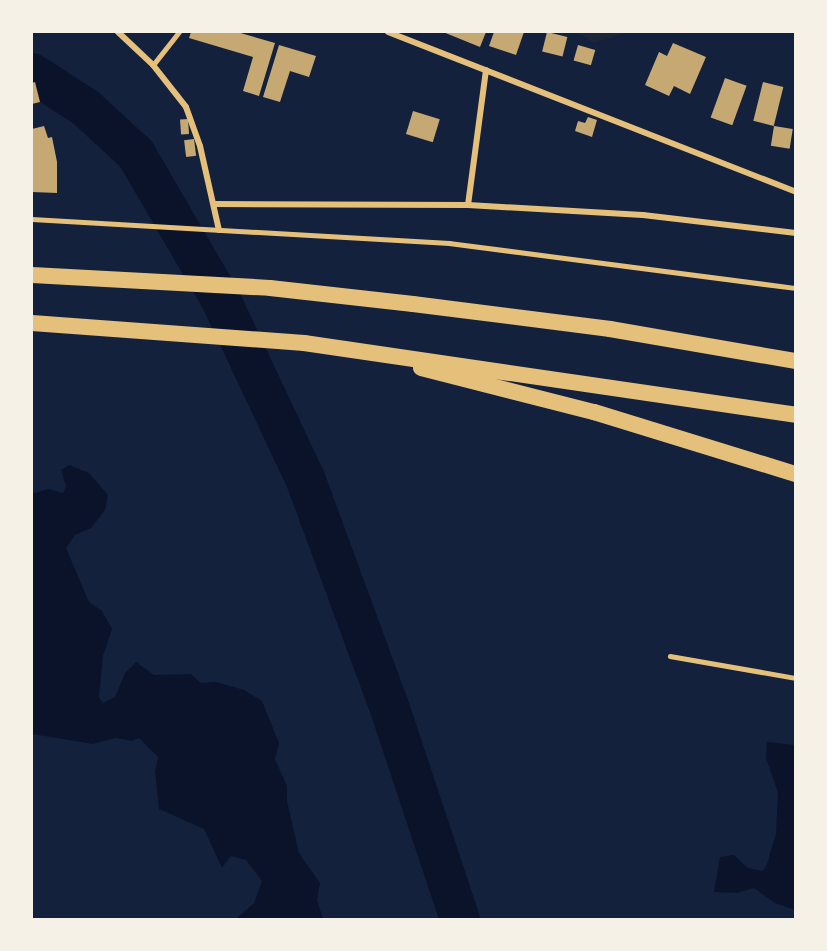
<!DOCTYPE html>
<html>
<head>
<meta charset="utf-8">
<style>
  body { margin:0 }
  #map { position:relative; width:827px; height:951px; overflow:hidden; background:#14213d; font-family:"IBM Plex Serif",serif }
  div>[style] { position:absolute }
  [style*='--x'] { left:calc(var(--x)*1px); top:calc(var(--y)*1px); width:calc(var(--w)*1px); rotate:calc(var(--a)*1deg) }
  .green>* { inset:0; background:#1d2539 }
  .water>* { inset:0; background:#0b132b }
  .river>* { height:40px; margin:-20px; padding:0 20px; transform-origin:20px; border-radius:20px; background:#0b132b }
  .building>* { inset:0; background:#c6a872; transform-origin:0 0 }
  .service>* { height:4.5px; margin:-2.25px; padding:0 2.25px; transform-origin:2.25px; border-radius:2.25px; background:#e5c07b }
  .minor>* { height:6px; margin:-3px; padding:0 3px; transform-origin:3px; border-radius:3px; background:#e5c07b }
  .trunk>* { height:16px; margin:-8px; padding:0 8px; transform-origin:8px; border-radius:8px; background:#e5c07b }
  span { translate:-50% -50%; white-space:nowrap; text-align:center; line-height:1.15; -webkit-text-stroke:6px #f6f1e7; paint-order:stroke }
  .frame { position:absolute; inset:0; border:33px solid #f6f1e7; pointer-events:none }
</style>
</head>
<body>
<div id="map">
  <div class="green">
    <i style="clip-path:polygon(577px 32px,628px 32px,594px 43px)"></i>
  </div>
  <div class="water">
    <i style="clip-path:polygon(69px 465px,89px 473px,108px 495px,105px 510px,91px 528px,75px 535px,66px 548px,89px 602px,102px 611px,112px 629px,103px 656px,99px 697px,103px 703px,115px 697px,125px 673px,136px 662px,154px 675px,191px 674px,201px 683px,216px 682px,244px 690px,262px 701px,279px 743px,275px 759px,287px 786px,287px 801px,299px 853px,320px 883px,317px 900px,323px 919px,236px 919px,254px 903px,262px 881px,246px 860px,231px 856px,222px 868px,204px 829px,159px 809px,155px 772px,158px 757px,139px 738px,132px 741px,116px 738px,93px 744px,32px 734px,32px 494px,48px 489px,63px 493px,66px 486px,61px 470px)"></i>
    <i style="clip-path:polygon(767px 742px,795px 745px,795px 910px,775px 903px,754px 888px,737px 893px,714px 892px,720px 857px,734px 855px,748px 868px,763px 871px,767px 864px,776px 833px,778px 793px,766px 758px)"></i>
  </div>
  <div class="river">
    <i style="--x:32;--y:73;--w:64;--a:32.9"></i>
    <i style="--x:86;--y:108;--w:68;--a:42.6"></i>
    <i style="--x:136;--y:154;--w:171;--a:59.8"></i>
    <i style="--x:222;--y:302;--w:195;--a:64.8"></i>
    <i style="--x:305;--y:478;--w:240;--a:69.8"></i>
    <i style="--x:388;--y:703;--w:229;--a:71.6"></i>
  </div>
  <div class="building">
    <i style="clip-path:polygon(191px 32px,237px 32px,275px 43px,259px 96px,243px 91px,253px 57px,189px 38px)"></i>
    <i style="clip-path:polygon(443px 32px,486px 32px,480px 47px)"></i>
    <i style="clip-path:polygon(494px 32px,524px 32px,516px 55px,489px 46px)"></i>
    <i style="left:547px;top:32px;width:21px;height:20px;rotate:14deg"></i>
    <i style="clip-path:polygon(673px 43px,706px 57px,690px 94px,674px 86px,669px 96px,645px 85px,659px 52px,667px 56px)"></i>
    <i style="clip-path:polygon(279px 45px,316px 56px,309px 77px,290px 71px,280px 102px,263px 97px)"></i>
    <i style="left:578px;top:45px;width:18px;height:16px;rotate:16deg"></i>
    <i style="left:725px;top:78px;width:23px;height:42px;rotate:20deg"></i>
    <i style="clip-path:polygon(35px 82px,40px 102px,32px 104px,32px 83px)"></i>
    <i style="left:763px;top:82px;width:21px;height:40px;rotate:14deg"></i>
    <i style="left:413px;top:111px;width:28px;height:24px;rotate:17deg"></i>
    <i style="clip-path:polygon(588px 117px,597px 120px,592px 137px,575px 131px,578px 121px,585px 123px)"></i>
    <i style="left:188px;top:119px;width:15px;height:8px;rotate:86deg"></i>
    <i style="clip-path:polygon(44px 126px,48px 138px,52px 137px,57px 162px,57px 193px,32px 192px,32px 129px)"></i>
    <i style="left:774px;top:126px;width:19px;height:20px;rotate:9deg"></i>
    <i style="left:194px;top:139px;width:17px;height:10px;rotate:83deg"></i>
  </div>
  <div class="service">
    <i style="--x:153;--y:65;--w:42;--a:-51.8"></i>
    <i style="--x:32;--y:219;--w:418;--a:3.3"></i>
    <i style="--x:449;--y:243;--w:350;--a:7.4"></i>
    <i style="--x:670;--y:656;--w:128;--a:9.9"></i>
  </div>
  <div class="minor">
    <i style="--x:118;--y:32;--w:48;--a:43.3"></i>
    <i style="--x:153;--y:65;--w:53;--a:51.8"></i>
    <i style="--x:186;--y:107;--w:41;--a:70.3"></i>
    <i style="--x:200;--y:146;--w:86;--a:77.3"></i>
    <i style="--x:388;--y:32;--w:438;--a:21.4"></i>
    <i style="--x:214;--y:204;--w:254;--a:0.2"></i>
    <i style="--x:468;--y:205;--w:175;--a:3.3"></i>
    <i style="--x:643;--y:215;--w:154;--a:6.7"></i>
    <i style="--x:468;--y:205;--w:136;--a:-82.4"></i>
  </div>
  <div class="trunk">
    <i style="--x:32;--y:275;--w:238;--a:3.1"></i>
    <i style="--x:270;--y:288;--w:144;--a:6.4"></i>
    <i style="--x:413;--y:304;--w:199;--a:7.2"></i>
    <i style="--x:610;--y:329;--w:189;--a:9.8"></i>
    <i style="--x:32;--y:323;--w:273;--a:4.2"></i>
    <i style="--x:304;--y:343;--w:497;--a:8.3"></i>
    <i style="--x:421;--y:368;--w:179;--a:14.3"></i>
    <i style="--x:594;--y:412;--w:211;--a:17.1"></i>
  </div>
  <div class="frame"></div>
</div>
</body>
</html>
